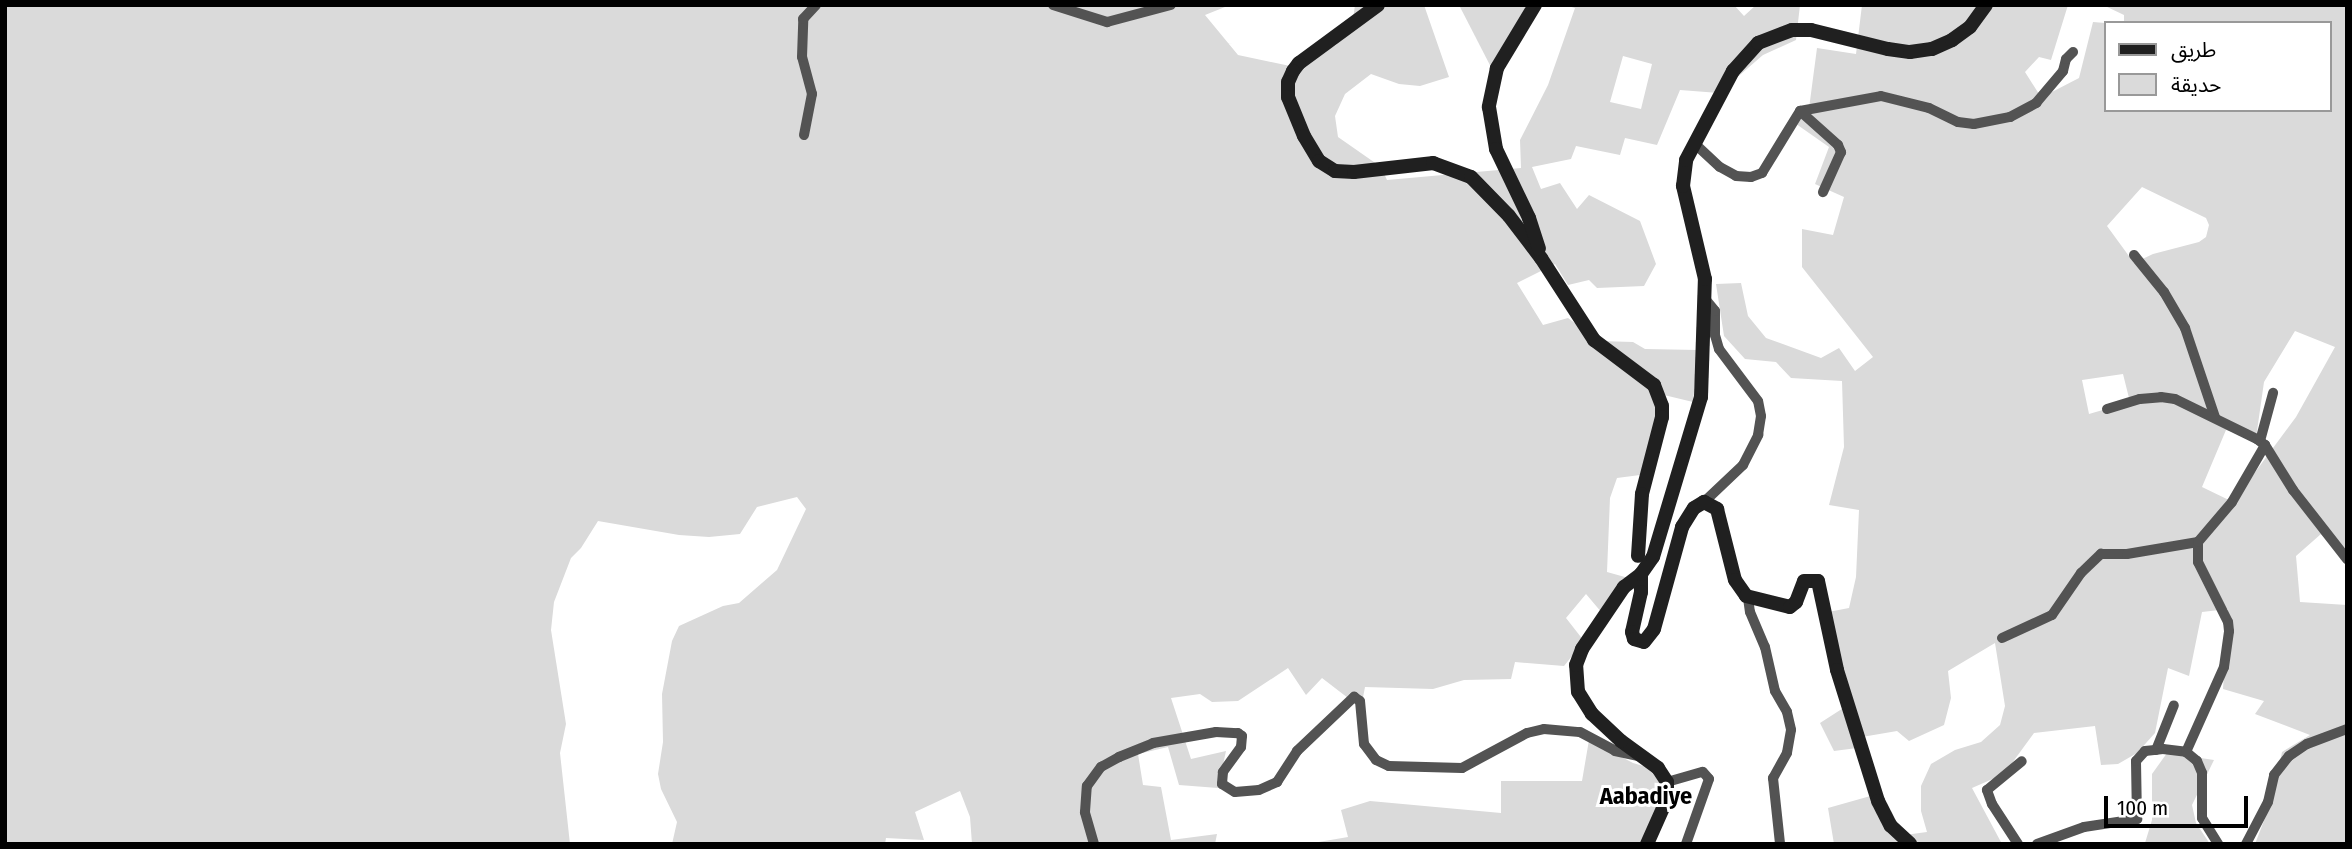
<!DOCTYPE html>
<html>
<head>
<meta charset="utf-8">
<style>
  body { margin:0 }
  #map { position:relative; width:2352px; height:849px; overflow:hidden; background:#fff; font-family:"Fira Sans Condensed","Noto Sans Arabic",sans-serif }
  div>[style] { position:absolute }
  [style*='--x'] { left:calc(var(--x)*1px); top:calc(var(--y)*1px); width:calc(var(--w)*1px); rotate:calc(var(--a)*1deg) }
  .green>* { inset:0; background:#dadada }
  .street>* { height:10px; margin:-5px; padding:0 5px; transform-origin:5px; border-radius:5px; background:#535353 }
  .secondary>* { height:14px; margin:-7px; padding:0 7px; transform-origin:7px; border-radius:7px; background:#202020 }
  span { translate:-50% -50%; white-space:nowrap; text-align:center; line-height:1.15; -webkit-text-stroke:6px #fff; paint-order:stroke }
  .quarter-label { font-size:24px; color:#000; font-weight:700 }
  .frame { position:absolute; inset:0; border:7px solid #000; pointer-events:none }
  .legend { position:absolute; left:2104px; top:21px; width:228px; height:91px; box-sizing:border-box; background:#fff; border:2px solid #999; margin:0; padding:9px 12px; list-style:none; font-size:21px; color:#000 }
  .legend li { display:flex; align-items:center; gap:14px; height:35px }
  .legend b { width:35px; border:2px solid #999 }
  .scale { position:absolute; left:2104px; top:796px; width:144px; height:32px; box-sizing:border-box; border:4px solid #000; border-top:0; padding-left:9px; font-size:21px; line-height:24px; white-space:nowrap; color:#000; -webkit-text-stroke:5px #fff; paint-order:stroke }
</style>
</head>
<body>
<div id="map">
  <div class="green">
    <i style="clip-path:polygon(evenodd,5px 5px,1230px 5px,1205px 15px,1238px 55px,1295px 67px,1336px 45px,1353px 19px,1355px 5px,1424px 5px,1449px 77px,1420px 86px,1399px 84px,1371px 74px,1345px 94px,1335px 116px,1338px 137px,1381px 167px,1387px 180px,1521px 168px,1520px 140px,1548px 85px,1575px 8px,1564px 5px,1734px 5px,1744px 16px,1756px 5px,1800px 5px,1796px 40px,1763px 55px,1719px 93px,1680px 90px,1657px 145px,1625px 138px,1620px 155px,1576px 146px,1571px 159px,1532px 167px,1541px 189px,1560px 183px,1577px 209px,1589px 195px,1640px 221px,1656px 264px,1644px 286px,1597px 288px,1589px 280px,1568px 285px,1555px 264px,1517px 283px,1543px 325px,1568px 318px,1599px 341px,1633px 342px,1645px 349px,1698px 350px,1693px 402px,1664px 395px,1640px 475px,1617px 478px,1610px 498px,1607px 572px,1632px 579px,1608px 620px,1586px 594px,1566px 618px,1584px 641px,1564px 666px,1515px 662px,1511px 679px,1464px 680px,1433px 689px,1365px 687px,1361px 708px,1322px 678px,1306px 695px,1288px 668px,1238px 701px,1212px 702px,1200px 694px,1171px 698px,1191px 759px,1226px 751px,1218px 788px,1179px 785px,1168px 747px,1138px 754px,1143px 785px,1161px 787px,1171px 840px,1217px 834px,1215px 844px,972px 844px,970px 817px,960px 791px,915px 812px,924px 840px,886px 838px,885px 844px,672px 844px,677px 822px,661px 789px,658px 774px,663px 742px,662px 694px,672px 641px,679px 626px,723px 606px,739px 603px,777px 570px,806px 509px,797px 497px,757px 507px,740px 534px,709px 537px,679px 535px,598px 521px,581px 548px,571px 558px,554px 602px,551px 630px,566px 724px,560px 753px,570px 844px,5px 844px,5px 5px,1623px 56px,1652px 64px,1641px 109px,1610px 102px,1623px 56px)"></i>
    <i style="clip-path:polygon(1459px 5px,1534px 5px,1494px 73px)"></i>
    <i style="clip-path:polygon(evenodd,1862px 5px,2068px 5px,2051px 60px,2039px 57px,2025px 72px,2039px 94px,2050px 93px,2079px 78px,2093px 22px,2105px 23px,2105px 110px,2329px 110px,2329px 23px,2124px 23px,2124px 15px,2103px 5px,2347px 5px,2347px 561px,2321px 534px,2296px 556px,2300px 602px,2347px 605px,2347px 844px,2255px 844px,2272px 800px,2282px 752px,2310px 735px,2255px 714px,2264px 701px,2223px 689px,2228px 609px,2202px 612px,2189px 676px,2168px 668px,2155px 733px,2137px 753px,2118px 764px,2101px 765px,2095px 726px,2034px 733px,2004px 774px,1972px 788px,2002px 844px,1834px 844px,1828px 808px,1874px 795px,1897px 836px,1927px 832px,1921px 811px,1921px 786px,1931px 764px,1955px 750px,1981px 742px,2000px 725px,2005px 706px,1995px 643px,1948px 671px,1951px 698px,1944px 725px,1909px 741px,1897px 731px,1856px 738px,1857px 748px,1834px 751px,1820px 723px,1848px 705px,1823px 613px,1849px 608px,1856px 577px,1859px 510px,1829px 505px,1844px 447px,1842px 381px,1791px 378px,1776px 362px,1745px 359px,1724px 336px,1716px 284px,1741px 283px,1748px 316px,1766px 338px,1821px 358px,1839px 348px,1855px 371px,1873px 357px,1802px 267px,1802px 229px,1833px 235px,1844px 197px,1815px 184px,1829px 147px,1789px 119px,1808px 116px,1817px 48px,1856px 54px,1862px 5px,2142px 187px,2206px 218px,2209px 225px,2206px 237px,2199px 242px,2153px 254px,2134px 263px,2107px 226px,2142px 187px,1862px 5px,2295px 331px,2335px 347px,2296px 417px,2233px 502px,2202px 487px,2226px 430px,2256px 438px,2264px 382px,2295px 331px,1862px 5px,2123px 374px,2130px 402px,2089px 414px,2082px 380px,2123px 374px)"></i>
    <i style="clip-path:polygon(1589px 740px,1633px 763px,1650px 768px,1665px 786px,1646px 844px,1307px 844px,1348px 837px,1341px 810px,1370px 801px,1501px 813px,1501px 781px,1582px 781px)"></i>
    <i style="clip-path:polygon(2167px 753px,2214px 760px,2192px 805px,2196px 823px,2210px 844px,2145px 843px,2152px 820px,2152px 774px)"></i>
  </div>
  <div class="street">
    <i style="--x:1053;--y:5;--w:57;--a:17.5"></i>
    <i style="--x:1107;--y:22;--w:66;--a:-14.9"></i>
    <i style="--x:1800;--y:111;--w:82;--a:-10.5"></i>
    <i style="--x:1881;--y:96;--w:49;--a:14"></i>
    <i style="--x:1929;--y:108;--w:32;--a:26"></i>
    <i style="--x:1958;--y:122;--w:16;--a:7"></i>
    <i style="--x:1974;--y:124;--w:37;--a:-11"></i>
    <i style="--x:2010;--y:117;--w:30;--a:-28"></i>
    <i style="--x:2036;--y:103;--w:42;--a:-49.8"></i>
    <i style="--x:2063;--y:71;--w:12;--a:-76"></i>
    <i style="--x:2066;--y:59;--w:10;--a:-45"></i>
    <i style="--x:804;--y:135;--w:42;--a:-79"></i>
    <i style="--x:812;--y:94;--w:38;--a:-105"></i>
    <i style="--x:802;--y:57;--w:38;--a:-88"></i>
    <i style="--x:803;--y:19;--w:19;--a:-47"></i>
    <i style="--x:1694;--y:143;--w:35;--a:43"></i>
    <i style="--x:1720;--y:167;--w:18;--a:29"></i>
    <i style="--x:1736;--y:176;--w:15;--a:4"></i>
    <i style="--x:1751;--y:177;--w:12;--a:-20"></i>
    <i style="--x:1762;--y:173;--w:73;--a:-58.5"></i>
    <i style="--x:1800;--y:111;--w:51;--a:41.8"></i>
    <i style="--x:1838;--y:145;--w:8;--a:67"></i>
    <i style="--x:1841;--y:152;--w:44;--a:114.2"></i>
    <i style="--x:2134;--y:255;--w:48;--a:51"></i>
    <i style="--x:2164;--y:292;--w:42;--a:59.7"></i>
    <i style="--x:2185;--y:328;--w:94;--a:71.4"></i>
    <i style="--x:2107;--y:409;--w:34;--a:-17"></i>
    <i style="--x:2140;--y:399;--w:21;--a:-5"></i>
    <i style="--x:2161;--y:397;--w:14;--a:8"></i>
    <i style="--x:2175;--y:399;--w:91;--a:26"></i>
    <i style="--x:2257;--y:439;--w:10;--a:37"></i>
    <i style="--x:2265;--y:445;--w:53;--a:58.1"></i>
    <i style="--x:2293;--y:490;--w:88;--a:52"></i>
    <i style="--x:2260;--y:441;--w:50;--a:-74.8"></i>
    <i style="--x:1704;--y:502;--w:54;--a:-43.5"></i>
    <i style="--x:1743;--y:465;--w:34;--a:-63"></i>
    <i style="--x:1758;--y:435;--w:19;--a:-81"></i>
    <i style="--x:1761;--y:416;--w:15;--a:-101"></i>
    <i style="--x:1758;--y:401;--w:65;--a:-126.9"></i>
    <i style="--x:1719;--y:349;--w:15;--a:-106"></i>
    <i style="--x:1715;--y:335;--w:24;--a:-90"></i>
    <i style="--x:1715;--y:311;--w:14;--a:-129"></i>
    <i style="--x:1748;--y:598;--w:14;--a:82"></i>
    <i style="--x:1750;--y:612;--w:38;--a:67"></i>
    <i style="--x:1765;--y:647;--w:45;--a:77.2"></i>
    <i style="--x:1775;--y:691;--w:24;--a:60"></i>
    <i style="--x:1787;--y:712;--w:18;--a:77"></i>
    <i style="--x:1791;--y:730;--w:23;--a:100"></i>
    <i style="--x:1787;--y:753;--w:29;--a:119"></i>
    <i style="--x:1773;--y:778;--w:66;--a:83.9"></i>
    <i style="--x:2002;--y:638;--w:55;--a:-24.7"></i>
    <i style="--x:2052;--y:615;--w:51;--a:-55.4"></i>
    <i style="--x:2081;--y:573;--w:28;--a:-44"></i>
    <i style="--x:2101;--y:554;--w:26;--a:0"></i>
    <i style="--x:2127;--y:554;--w:72;--a:-9.6"></i>
    <i style="--x:2156;--y:750;--w:48;--a:-68.2"></i>
    <i style="--x:2186;--y:752;--w:93;--a:-65.9"></i>
    <i style="--x:2224;--y:667;--w:36;--a:-82"></i>
    <i style="--x:2229;--y:631;--w:9;--a:-96"></i>
    <i style="--x:2228;--y:622;--w:67;--a:-116.6"></i>
    <i style="--x:2198;--y:562;--w:20;--a:-90"></i>
    <i style="--x:2198;--y:542;--w:52;--a:-49.6"></i>
    <i style="--x:2232;--y:502;--w:66;--a:-59.9"></i>
    <i style="--x:1667;--y:782;--w:37;--a:-16"></i>
    <i style="--x:1703;--y:772;--w:9;--a:49"></i>
    <i style="--x:1709;--y:779;--w:69;--a:109.5"></i>
    <i style="--x:1094;--y:844;--w:33;--a:-106"></i>
    <i style="--x:1085;--y:812;--w:26;--a:-86"></i>
    <i style="--x:1087;--y:786;--w:24;--a:-54"></i>
    <i style="--x:1101;--y:767;--w:21;--a:-29"></i>
    <i style="--x:1119;--y:757;--w:37;--a:-22"></i>
    <i style="--x:1153;--y:743;--w:64;--a:-9.9"></i>
    <i style="--x:1216;--y:732;--w:22;--a:3"></i>
    <i style="--x:1238;--y:733;--w:5;--a:37"></i>
    <i style="--x:1242;--y:736;--w:11;--a:95"></i>
    <i style="--x:1241;--y:747;--w:31;--a:126"></i>
    <i style="--x:1223;--y:772;--w:12;--a:95"></i>
    <i style="--x:1222;--y:784;--w:15;--a:32"></i>
    <i style="--x:1235;--y:792;--w:24;--a:-5"></i>
    <i style="--x:1259;--y:790;--w:20;--a:-24"></i>
    <i style="--x:1277;--y:782;--w:37;--a:-57"></i>
    <i style="--x:1297;--y:751;--w:79;--a:-43.5"></i>
    <i style="--x:1354;--y:697;--w:7;--a:34"></i>
    <i style="--x:1360;--y:701;--w:43;--a:84.7"></i>
    <i style="--x:1364;--y:744;--w:20;--a:53"></i>
    <i style="--x:1376;--y:760;--w:14;--a:25"></i>
    <i style="--x:1389;--y:766;--w:73;--a:1.6"></i>
    <i style="--x:1462;--y:768;--w:74;--a:-28.3"></i>
    <i style="--x:1527;--y:733;--w:17;--a:-13"></i>
    <i style="--x:1544;--y:729;--w:36;--a:5"></i>
    <i style="--x:1580;--y:732;--w:40;--a:28"></i>
    <i style="--x:1615;--y:751;--w:24;--a:12"></i>
    <i style="--x:2018;--y:844;--w:48;--a:-123"></i>
    <i style="--x:1992;--y:804;--w:15;--a:-110"></i>
    <i style="--x:1987;--y:790;--w:45;--a:-39.6"></i>
    <i style="--x:2037;--y:844;--w:50;--a:-19.9"></i>
    <i style="--x:2084;--y:827;--w:54;--a:-8.6"></i>
    <i style="--x:2137;--y:819;--w:58;--a:-91"></i>
    <i style="--x:2136;--y:761;--w:13;--a:-48"></i>
    <i style="--x:2145;--y:751;--w:18;--a:-6"></i>
    <i style="--x:2163;--y:749;--w:23;--a:7"></i>
    <i style="--x:2186;--y:752;--w:14;--a:39"></i>
    <i style="--x:2197;--y:761;--w:13;--a:67"></i>
    <i style="--x:2202;--y:773;--w:45;--a:90"></i>
    <i style="--x:2202;--y:818;--w:31;--a:58"></i>
    <i style="--x:2246;--y:844;--w:47;--a:-62.4"></i>
    <i style="--x:2268;--y:802;--w:28;--a:-77"></i>
    <i style="--x:2274;--y:775;--w:24;--a:-52"></i>
    <i style="--x:2289;--y:756;--w:22;--a:-34"></i>
    <i style="--x:2307;--y:744;--w:43;--a:-20.6"></i>
  </div>
  <div class="secondary">
    <i style="--x:1378;--y:5;--w:98;--a:143.7"></i>
    <i style="--x:1299;--y:63;--w:10;--a:127"></i>
    <i style="--x:1293;--y:71;--w:12;--a:114"></i>
    <i style="--x:1288;--y:82;--w:15;--a:90"></i>
    <i style="--x:1288;--y:97;--w:42;--a:67.7"></i>
    <i style="--x:1304;--y:136;--w:29;--a:59"></i>
    <i style="--x:1319;--y:161;--w:19;--a:32"></i>
    <i style="--x:1335;--y:171;--w:19;--a:3"></i>
    <i style="--x:1354;--y:172;--w:80;--a:-6.5"></i>
    <i style="--x:1433;--y:163;--w:40;--a:20.2"></i>
    <i style="--x:1471;--y:177;--w:54;--a:45.7"></i>
    <i style="--x:1509;--y:216;--w:53;--a:52.7"></i>
    <i style="--x:1541;--y:258;--w:98;--a:57.1"></i>
    <i style="--x:1594;--y:340;--w:75;--a:36.9"></i>
    <i style="--x:1654;--y:385;--w:22;--a:69"></i>
    <i style="--x:1662;--y:406;--w:11;--a:90"></i>
    <i style="--x:1662;--y:417;--w:80;--a:104.6"></i>
    <i style="--x:1642;--y:494;--w:62;--a:93.7"></i>
    <i style="--x:1535;--y:5;--w:74;--a:121.1"></i>
    <i style="--x:1497;--y:68;--w:40;--a:102"></i>
    <i style="--x:1489;--y:107;--w:43;--a:80.5"></i>
    <i style="--x:1496;--y:149;--w:76;--a:64.4"></i>
    <i style="--x:1529;--y:218;--w:32;--a:72"></i>
    <i style="--x:1641;--y:574;--w:18;--a:90"></i>
    <i style="--x:1641;--y:592;--w:41;--a:102.7"></i>
    <i style="--x:1632;--y:632;--w:7;--a:74"></i>
    <i style="--x:1634;--y:639;--w:10;--a:17"></i>
    <i style="--x:1644;--y:642;--w:16;--a:-52"></i>
    <i style="--x:1654;--y:629;--w:106;--a:-74.6"></i>
    <i style="--x:1682;--y:527;--w:22;--a:-58"></i>
    <i style="--x:1694;--y:508;--w:12;--a:-31"></i>
    <i style="--x:1704;--y:502;--w:15;--a:28"></i>
    <i style="--x:1717;--y:509;--w:73;--a:75.8"></i>
    <i style="--x:1735;--y:580;--w:19;--a:55"></i>
    <i style="--x:1746;--y:596;--w:45;--a:14"></i>
    <i style="--x:1790;--y:607;--w:8;--a:-40"></i>
    <i style="--x:1796;--y:602;--w:22;--a:-69"></i>
    <i style="--x:1804;--y:581;--w:14;--a:0"></i>
    <i style="--x:1818;--y:581;--w:91;--a:77.9"></i>
    <i style="--x:1837;--y:670;--w:137;--a:72.6"></i>
    <i style="--x:1878;--y:801;--w:28;--a:63"></i>
    <i style="--x:1891;--y:826;--w:26;--a:43"></i>
    <i style="--x:1647;--y:844;--w:49;--a:-66"></i>
    <i style="--x:1667;--y:799;--w:17;--a:-90"></i>
    <i style="--x:1667;--y:782;--w:17;--a:-123"></i>
    <i style="--x:1658;--y:768;--w:46;--a:-143.9"></i>
    <i style="--x:1621;--y:741;--w:40;--a:-137"></i>
    <i style="--x:1592;--y:714;--w:26;--a:-122"></i>
    <i style="--x:1578;--y:692;--w:27;--a:-94"></i>
    <i style="--x:1576;--y:665;--w:17;--a:-69"></i>
    <i style="--x:1582;--y:649;--w:75;--a:-55.9"></i>
    <i style="--x:1624;--y:587;--w:21;--a:-37"></i>
    <i style="--x:1641;--y:574;--w:21;--a:-55"></i>
    <i style="--x:1653;--y:557;--w:167;--a:-73.3"></i>
    <i style="--x:1701;--y:397;--w:118;--a:-88.1"></i>
    <i style="--x:1705;--y:279;--w:96;--a:-103.3"></i>
    <i style="--x:1683;--y:186;--w:26;--a:-83"></i>
    <i style="--x:1686;--y:160;--w:101;--a:-62.2"></i>
    <i style="--x:1733;--y:71;--w:38;--a:-48"></i>
    <i style="--x:1758;--y:43;--w:36;--a:-21"></i>
    <i style="--x:1792;--y:30;--w:19;--a:0"></i>
    <i style="--x:1811;--y:30;--w:79;--a:13.9"></i>
    <i style="--x:1888;--y:49;--w:22;--a:8"></i>
    <i style="--x:1910;--y:52;--w:22;--a:-8"></i>
    <i style="--x:1932;--y:49;--w:22;--a:-24"></i>
    <i style="--x:1952;--y:40;--w:22;--a:-36"></i>
    <i style="--x:1970;--y:27;--w:27;--a:-54"></i>
  </div>
  <div class="quarter-label">
    <span style="left:1646px;top:797px">Aabadiye</span>
  </div>
  <div class="frame"></div>
  <ul class="legend">
  <li><b style="height:9px;background:#202020"></b>طريق</li>
  <li><b style="height:19px;background:#dadada"></b>حديقة</li>
  </ul>
  <div class="scale">100 m</div>
</div>
</body>
</html>
